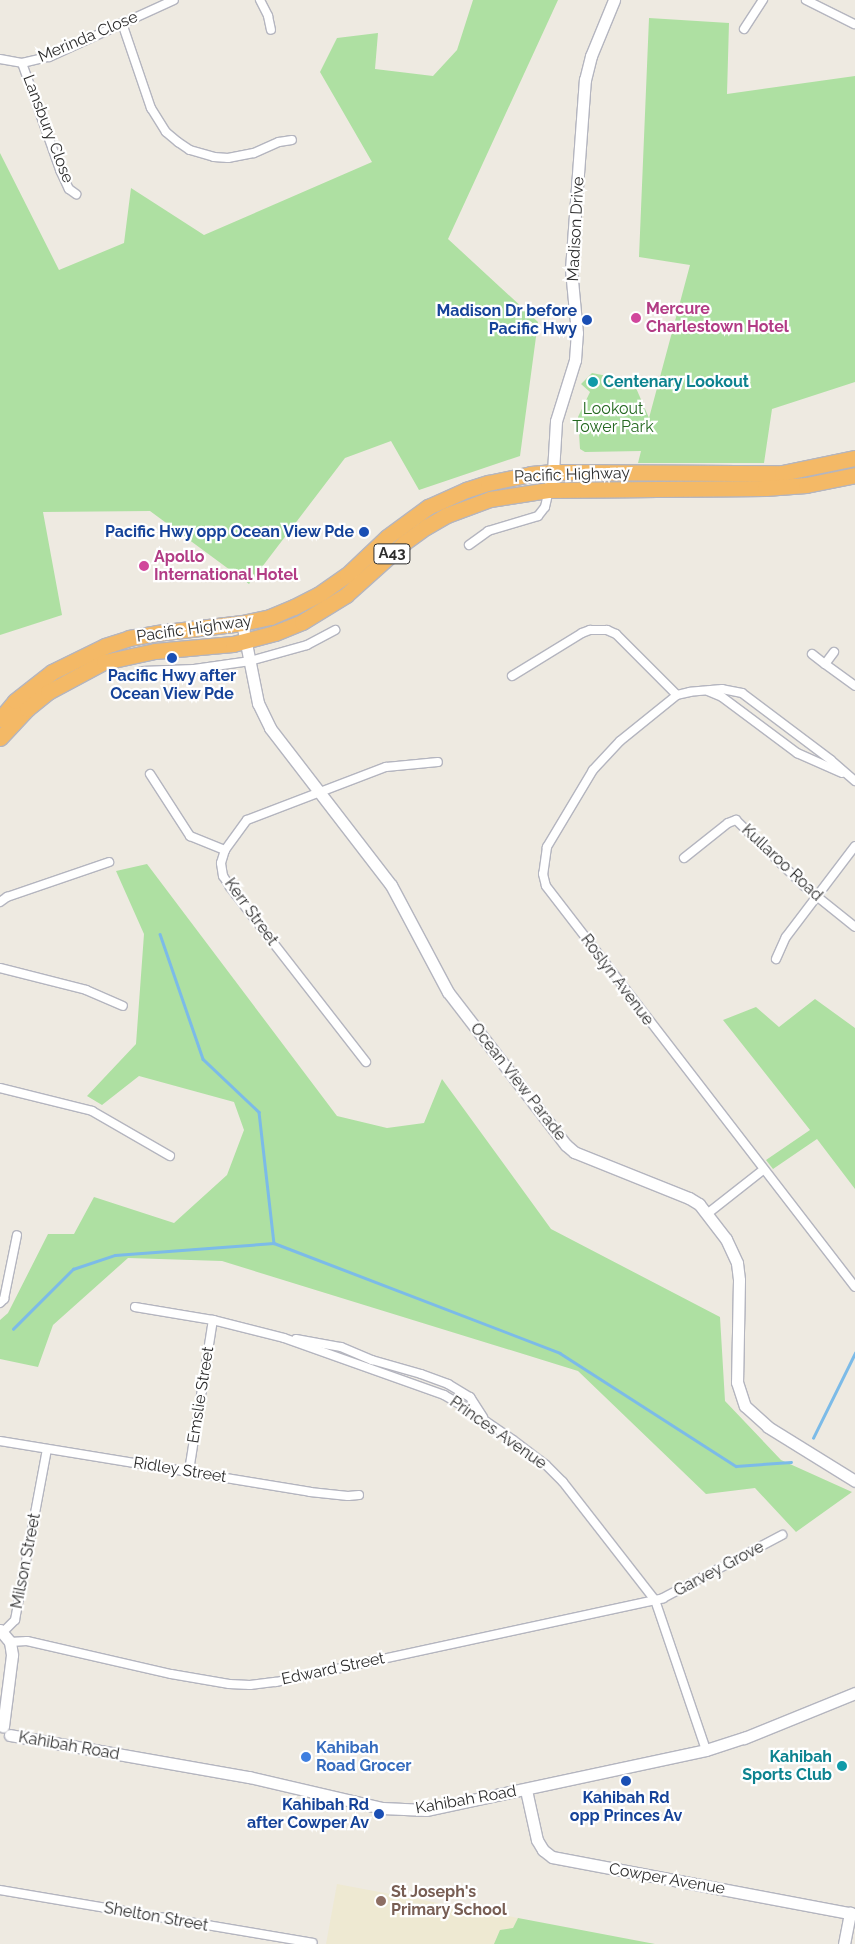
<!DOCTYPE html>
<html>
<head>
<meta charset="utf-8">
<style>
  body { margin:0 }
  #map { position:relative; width:855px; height:1944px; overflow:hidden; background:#eeeae1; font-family:Raleway,sans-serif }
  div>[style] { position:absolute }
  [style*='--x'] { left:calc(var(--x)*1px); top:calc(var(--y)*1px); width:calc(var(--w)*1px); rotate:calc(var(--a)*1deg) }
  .education>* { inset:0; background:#eee9d2 }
  .green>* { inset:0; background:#aee0a2 }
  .stream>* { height:2.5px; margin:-1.25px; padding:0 1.25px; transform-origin:1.25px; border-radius:1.25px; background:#7cbbe8 }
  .roads { filter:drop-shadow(1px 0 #b4b5bf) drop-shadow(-1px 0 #b4b5bf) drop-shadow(0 1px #b4b5bf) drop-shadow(0 -1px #b4b5bf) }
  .street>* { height:8px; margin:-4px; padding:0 4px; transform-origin:4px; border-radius:4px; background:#fff }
  .secondary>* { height:11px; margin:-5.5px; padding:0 5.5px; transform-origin:5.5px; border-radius:5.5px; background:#fff }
  .highway>* { height:15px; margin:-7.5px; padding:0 7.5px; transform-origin:7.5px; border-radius:7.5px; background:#f4b966 }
  .dots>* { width:14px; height:14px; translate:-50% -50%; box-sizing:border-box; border:2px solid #fff; border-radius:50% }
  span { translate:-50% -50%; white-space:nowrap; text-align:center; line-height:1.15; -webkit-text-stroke:4.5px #fff; paint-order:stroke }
  .shield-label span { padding:1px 4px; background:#fff; border:1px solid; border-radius:4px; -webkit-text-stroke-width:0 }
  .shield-label { font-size:15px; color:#2d2d2d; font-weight:700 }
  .street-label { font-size:16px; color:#2d2d2d }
  .hotel-label { font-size:16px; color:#b23c85; font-weight:700 }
  .left { translate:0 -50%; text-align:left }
  .transit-label { font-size:16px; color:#164399; font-weight:700 }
  .right { translate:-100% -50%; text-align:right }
  .culture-label { font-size:16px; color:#0d838f; font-weight:700 }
  .park-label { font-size:16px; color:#246820 }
  .shop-label { font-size:16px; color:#366cbe; font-weight:700 }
  .education-label { font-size:16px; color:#785e54; font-weight:700 }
</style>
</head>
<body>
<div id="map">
  <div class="education">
    <i style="clip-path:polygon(337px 1884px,518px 1918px,506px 1944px,326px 1944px)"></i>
  </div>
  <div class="green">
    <i style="clip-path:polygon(473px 0,558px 0,448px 239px,538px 322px,520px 456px,419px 490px,391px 441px,345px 458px,249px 584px,150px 511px,43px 512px,62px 615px,0 635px,0 153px,59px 270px,124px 243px,131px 188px,204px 235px,372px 162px,320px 72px,337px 38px,378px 33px,375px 69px,433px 76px,457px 50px)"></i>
    <i style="clip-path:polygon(649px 18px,729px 23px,727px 94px,855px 76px,855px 382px,772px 409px,764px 463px,638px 463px,641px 451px,585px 452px,580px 449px,578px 417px,590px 392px,581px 384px,592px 373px,633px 381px,649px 418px,690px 265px,639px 257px)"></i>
    <i style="clip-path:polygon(147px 864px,337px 1116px,387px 1128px,424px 1123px,442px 1079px,551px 1229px,720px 1317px,725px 1401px,781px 1460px,852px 1492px,796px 1532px,755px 1488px,706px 1494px,578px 1371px,222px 1261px,128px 1258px,53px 1325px,38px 1367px,0 1359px,0 1320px,8px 1313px,48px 1234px,74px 1234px,94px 1197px,174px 1223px,227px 1175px,244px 1130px,234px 1102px,139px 1076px,102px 1105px,87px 1096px,136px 1044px,144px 934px,116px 871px)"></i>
    <i style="clip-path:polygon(815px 999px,855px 1028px,855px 1189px,817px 1139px,773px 1169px,766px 1160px,810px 1130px,723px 1020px,756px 1007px,779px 1027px)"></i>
    <i style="clip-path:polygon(518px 1918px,655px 1944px,494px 1944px,500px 1930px,513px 1928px)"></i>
  </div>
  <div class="stream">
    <i style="--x:160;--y:934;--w:132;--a:71"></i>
    <i style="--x:203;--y:1059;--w:77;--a:43.4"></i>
    <i style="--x:259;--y:1112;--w:132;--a:83.5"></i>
    <i style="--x:13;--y:1329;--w:85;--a:-45"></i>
    <i style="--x:73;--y:1269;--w:44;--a:-18.4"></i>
    <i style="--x:115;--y:1255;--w:159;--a:-4.3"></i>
    <i style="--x:274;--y:1243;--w:306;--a:21"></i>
    <i style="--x:560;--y:1353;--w:209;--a:32.7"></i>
    <i style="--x:736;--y:1466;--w:55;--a:-4.2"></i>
    <i style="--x:813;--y:1438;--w:95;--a:-63.7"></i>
  </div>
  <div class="roads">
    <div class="street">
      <i style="--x:260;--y:0;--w:18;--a:63"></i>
      <i style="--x:268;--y:16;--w:14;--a:78"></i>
      <i style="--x:806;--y:0;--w:54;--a:26.6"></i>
      <i style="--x:122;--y:23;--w:90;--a:71.2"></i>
      <i style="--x:151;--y:108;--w:28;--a:58"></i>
      <i style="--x:166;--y:132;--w:16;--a:40"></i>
      <i style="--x:178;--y:142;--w:14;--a:34"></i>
      <i style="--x:190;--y:150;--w:25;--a:16"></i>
      <i style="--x:214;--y:157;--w:14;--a:4"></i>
      <i style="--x:228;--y:158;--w:26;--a:-11"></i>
      <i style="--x:254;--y:153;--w:27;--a:-24"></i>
      <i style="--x:279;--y:142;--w:13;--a:-9"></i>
      <i style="--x:744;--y:29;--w:35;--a:-57"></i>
      <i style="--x:0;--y:59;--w:22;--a:10"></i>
      <i style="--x:22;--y:63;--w:28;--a:-13"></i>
      <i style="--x:49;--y:57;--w:137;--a:-24.5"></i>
      <i style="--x:22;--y:63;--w:114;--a:70.4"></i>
      <i style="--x:60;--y:170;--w:21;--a:65"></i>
      <i style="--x:69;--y:189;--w:9;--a:36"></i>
      <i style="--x:469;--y:545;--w:24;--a:-36"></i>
      <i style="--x:488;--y:531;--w:52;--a:-16.7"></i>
      <i style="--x:538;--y:516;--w:11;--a:-52"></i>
      <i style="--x:545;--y:507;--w:17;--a:-77"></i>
      <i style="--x:834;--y:652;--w:15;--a:127"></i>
      <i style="--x:825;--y:664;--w:37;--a:36"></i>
      <i style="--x:812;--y:654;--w:16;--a:38"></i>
      <i style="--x:142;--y:671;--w:52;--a:-2.2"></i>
      <i style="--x:194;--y:669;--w:57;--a:-8.1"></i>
      <i style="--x:250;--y:661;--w:59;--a:-15.7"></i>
      <i style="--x:307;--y:645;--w:32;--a:-28"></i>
      <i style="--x:512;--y:676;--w:82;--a:-31.6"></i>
      <i style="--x:582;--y:633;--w:9;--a:-21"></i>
      <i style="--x:590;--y:630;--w:17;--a:0"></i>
      <i style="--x:607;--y:630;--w:10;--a:24"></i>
      <i style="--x:616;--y:634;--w:86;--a:45"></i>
      <i style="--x:708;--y:691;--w:15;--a:23"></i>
      <i style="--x:722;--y:697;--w:94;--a:36.7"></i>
      <i style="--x:797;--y:753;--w:49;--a:24"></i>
      <i style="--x:150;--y:774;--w:74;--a:57.2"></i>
      <i style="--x:190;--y:836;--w:38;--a:22"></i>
      <i style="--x:855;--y:781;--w:32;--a:-139"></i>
      <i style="--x:831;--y:760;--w:111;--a:-143"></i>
      <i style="--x:742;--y:693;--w:20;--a:-169"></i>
      <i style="--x:722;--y:689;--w:32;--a:175"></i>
      <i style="--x:690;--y:692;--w:13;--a:167"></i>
      <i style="--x:677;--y:695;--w:73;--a:141.1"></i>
      <i style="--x:620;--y:741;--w:40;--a:133"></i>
      <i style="--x:593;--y:770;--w:90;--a:120.9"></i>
      <i style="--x:547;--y:847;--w:27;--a:98"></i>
      <i style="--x:543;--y:874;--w:12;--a:76"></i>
      <i style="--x:546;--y:886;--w:506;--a:52.38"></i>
      <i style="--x:684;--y:858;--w:56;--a:-38.5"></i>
      <i style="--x:728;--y:823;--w:9;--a:-21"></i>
      <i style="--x:736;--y:820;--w:95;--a:44.1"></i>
      <i style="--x:804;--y:886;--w:65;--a:38.8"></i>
      <i style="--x:0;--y:902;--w:9;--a:-36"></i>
      <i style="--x:7;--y:897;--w:108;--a:-18.9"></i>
      <i style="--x:776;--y:959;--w:24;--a:-66"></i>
      <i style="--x:786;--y:937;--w:114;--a:-52.8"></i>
      <i style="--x:0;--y:968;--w:89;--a:14.3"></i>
      <i style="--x:86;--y:990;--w:40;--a:23.4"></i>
      <i style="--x:366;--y:1062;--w:222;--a:-127.9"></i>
      <i style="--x:230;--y:887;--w:13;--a:-122"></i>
      <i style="--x:223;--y:876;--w:13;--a:-99"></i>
      <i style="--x:221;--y:863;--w:14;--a:-73"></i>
      <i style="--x:225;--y:850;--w:37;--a:-54"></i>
      <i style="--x:247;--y:820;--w:149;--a:-20.9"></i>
      <i style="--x:386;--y:767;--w:52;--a:-5.5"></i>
      <i style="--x:0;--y:1088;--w:95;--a:14"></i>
      <i style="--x:92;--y:1111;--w:90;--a:30"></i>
      <i style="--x:707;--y:1214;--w:71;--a:-38.2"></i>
      <i style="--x:0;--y:1303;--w:6;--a:-45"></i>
      <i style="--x:4;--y:1299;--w:65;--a:-78.5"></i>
      <i style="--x:135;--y:1307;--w:79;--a:9.5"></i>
      <i style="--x:213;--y:1320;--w:73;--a:14.2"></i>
      <i style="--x:284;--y:1338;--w:170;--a:19.6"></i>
      <i style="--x:444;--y:1395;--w:24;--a:30"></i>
      <i style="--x:465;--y:1407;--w:58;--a:34.5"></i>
      <i style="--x:513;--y:1440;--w:41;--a:37.1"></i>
      <i style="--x:546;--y:1465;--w:24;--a:45"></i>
      <i style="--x:563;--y:1482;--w:150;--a:52.1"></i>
      <i style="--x:655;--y:1600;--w:158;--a:71.2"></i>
      <i style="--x:296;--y:1339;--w:46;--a:10.1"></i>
      <i style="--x:341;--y:1347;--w:34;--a:23"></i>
      <i style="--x:372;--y:1360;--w:51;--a:15.9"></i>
      <i style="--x:421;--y:1374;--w:29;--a:20"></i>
      <i style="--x:448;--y:1384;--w:26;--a:31"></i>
      <i style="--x:470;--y:1397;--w:24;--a:57"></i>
      <i style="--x:0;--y:1441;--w:314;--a:9.3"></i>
      <i style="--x:310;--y:1492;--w:38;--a:6"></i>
      <i style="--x:348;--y:1496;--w:11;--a:-5"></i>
      <i style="--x:189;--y:1471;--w:153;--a:-81"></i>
      <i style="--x:3;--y:1632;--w:17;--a:-45"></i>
      <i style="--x:15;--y:1620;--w:174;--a:-79.4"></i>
      <i style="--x:10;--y:1642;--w:17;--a:-3"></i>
      <i style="--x:27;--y:1641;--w:148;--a:12.9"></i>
      <i style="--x:171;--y:1674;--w:59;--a:9.8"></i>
      <i style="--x:229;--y:1684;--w:21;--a:3"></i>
      <i style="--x:250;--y:1685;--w:26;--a:-7"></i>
      <i style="--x:276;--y:1682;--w:396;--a:-12.2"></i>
      <i style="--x:663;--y:1598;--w:135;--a:-27.9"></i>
      <i style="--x:0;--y:1890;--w:317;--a:9.6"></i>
    </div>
    <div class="secondary">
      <i style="--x:549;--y:490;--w:18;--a:-77"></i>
      <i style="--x:553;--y:472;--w:51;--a:-86.6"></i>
      <i style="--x:556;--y:421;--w:64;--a:-72.7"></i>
      <i style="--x:575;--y:360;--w:27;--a:-86"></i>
      <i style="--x:577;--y:333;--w:64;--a:-95.4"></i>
      <i style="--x:571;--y:269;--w:190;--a:-85.8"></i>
      <i style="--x:585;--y:80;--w:25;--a:-76"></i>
      <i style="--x:591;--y:56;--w:61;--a:-67.7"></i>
      <i style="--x:242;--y:623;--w:82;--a:78.7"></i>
      <i style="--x:258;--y:703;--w:28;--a:64"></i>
      <i style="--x:270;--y:728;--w:198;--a:52.4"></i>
      <i style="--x:391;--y:885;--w:121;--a:62"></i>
      <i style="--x:448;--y:992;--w:193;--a:52.4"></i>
      <i style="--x:566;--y:1145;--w:11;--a:41"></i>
      <i style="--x:574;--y:1152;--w:124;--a:21.8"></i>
      <i style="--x:689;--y:1198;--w:12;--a:31"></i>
      <i style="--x:699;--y:1204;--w:44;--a:52.4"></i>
      <i style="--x:726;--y:1239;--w:26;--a:65"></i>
      <i style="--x:737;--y:1263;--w:17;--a:83"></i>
      <i style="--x:739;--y:1280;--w:102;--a:91.1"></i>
      <i style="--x:737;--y:1382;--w:25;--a:72"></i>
      <i style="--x:745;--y:1406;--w:31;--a:42"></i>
      <i style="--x:768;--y:1427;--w:102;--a:31.8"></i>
      <i style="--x:0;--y:1630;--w:16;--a:50"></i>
      <i style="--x:10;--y:1642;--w:13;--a:81"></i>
      <i style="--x:12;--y:1655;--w:72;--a:97.2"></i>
      <i style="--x:10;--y:1735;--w:243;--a:10"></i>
      <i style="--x:249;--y:1777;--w:137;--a:13.1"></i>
      <i style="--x:382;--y:1808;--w:44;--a:2.6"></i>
      <i style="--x:426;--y:1810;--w:286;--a:-12.1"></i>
      <i style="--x:706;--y:1750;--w:40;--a:-18"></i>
      <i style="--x:744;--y:1738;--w:120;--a:-22.1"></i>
      <i style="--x:526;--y:1790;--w:51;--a:77.6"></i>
      <i style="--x:537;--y:1840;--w:12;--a:59"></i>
      <i style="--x:543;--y:1850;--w:11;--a:38"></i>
      <i style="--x:552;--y:1857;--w:308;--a:10.7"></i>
      <i style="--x:844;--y:1944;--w:32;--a:-79"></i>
    </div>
    <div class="highway">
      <i style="--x:0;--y:719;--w:23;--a:-50"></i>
      <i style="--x:15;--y:701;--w:47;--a:-38.1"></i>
      <i style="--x:52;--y:672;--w:59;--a:-26.1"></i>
      <i style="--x:105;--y:646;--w:25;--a:-18"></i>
      <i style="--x:129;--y:638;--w:28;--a:-10"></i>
      <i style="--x:157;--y:633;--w:86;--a:-6.7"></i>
      <i style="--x:242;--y:623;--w:29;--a:-12"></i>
      <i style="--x:270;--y:617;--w:26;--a:-23"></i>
      <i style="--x:294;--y:607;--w:27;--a:-27"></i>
      <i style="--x:318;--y:595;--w:35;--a:-35"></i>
      <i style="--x:347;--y:575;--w:55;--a:-43.5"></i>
      <i style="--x:387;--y:537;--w:51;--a:-36.2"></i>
      <i style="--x:428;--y:507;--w:42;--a:-24.1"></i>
      <i style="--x:466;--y:490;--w:23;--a:-18"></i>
      <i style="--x:488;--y:483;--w:44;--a:-11.8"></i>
      <i style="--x:531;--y:474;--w:22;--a:-5"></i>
      <i style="--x:553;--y:472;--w:229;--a:0.3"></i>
      <i style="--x:782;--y:473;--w:75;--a:-11.6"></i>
      <i style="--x:0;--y:738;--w:40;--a:-47"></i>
      <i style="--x:27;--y:709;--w:27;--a:-39"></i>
      <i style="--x:48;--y:692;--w:64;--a:-28.2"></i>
      <i style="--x:104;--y:662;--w:52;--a:-12.2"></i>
      <i style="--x:155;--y:651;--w:78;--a:-5.1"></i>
      <i style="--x:233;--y:644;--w:43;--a:-14.7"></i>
      <i style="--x:275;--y:633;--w:29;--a:-22"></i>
      <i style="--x:302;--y:622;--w:52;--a:-31.5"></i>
      <i style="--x:346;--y:595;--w:79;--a:-41.9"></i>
      <i style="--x:405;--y:542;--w:26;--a:-36"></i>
      <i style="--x:426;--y:527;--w:24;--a:-30"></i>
      <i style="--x:447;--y:515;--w:46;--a:-20.4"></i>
      <i style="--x:490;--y:499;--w:60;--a:-8.7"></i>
      <i style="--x:549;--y:490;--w:216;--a:-0.5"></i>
      <i style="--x:765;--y:488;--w:41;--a:-4.2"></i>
      <i style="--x:806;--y:485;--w:50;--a:-11.5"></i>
    </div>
  </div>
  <div class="dots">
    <i style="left:636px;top:318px;background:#d1479c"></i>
    <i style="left:587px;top:320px;background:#1a4fb4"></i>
    <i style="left:593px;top:382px;background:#0f9aa8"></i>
    <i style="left:364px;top:532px;background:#1a4fb4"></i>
    <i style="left:144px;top:566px;background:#d1479c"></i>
    <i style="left:172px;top:658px;background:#1a4fb4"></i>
    <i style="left:306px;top:1757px;background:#3f7fe0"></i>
    <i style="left:842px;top:1766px;background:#0f9aa8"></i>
    <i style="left:626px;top:1781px;background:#1a4fb4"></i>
    <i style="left:379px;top:1814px;background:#1a4fb4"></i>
    <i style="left:381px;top:1901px;background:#8d6e63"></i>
  </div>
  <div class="shield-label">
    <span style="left:392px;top:554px">A43</span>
  </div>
  <div class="street-label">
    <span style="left:88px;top:37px;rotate:-23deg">Merinda Close</span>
    <span style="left:48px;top:129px;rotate:69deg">Lansbury Close</span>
    <span style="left:576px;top:229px;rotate:-87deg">Madison Drive</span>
    <span style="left:572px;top:475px;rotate:-2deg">Pacific Highway</span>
    <span style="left:194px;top:629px;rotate:-8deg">Pacific Highway</span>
    <span style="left:782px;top:863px;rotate:43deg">Kullaroo Road</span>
    <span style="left:251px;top:912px;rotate:54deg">Kerr Street</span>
    <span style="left:617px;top:980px;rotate:53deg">Roslyn Avenue</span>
    <span style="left:518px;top:1082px;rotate:52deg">Ocean View Parade</span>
    <span style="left:201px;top:1395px;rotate:-81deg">Emslie Street</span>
    <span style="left:498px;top:1433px;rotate:35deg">Princes Avenue</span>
    <span style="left:180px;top:1470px;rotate:9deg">Ridley Street</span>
    <span style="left:26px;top:1561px;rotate:-79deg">Milson Street</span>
    <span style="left:719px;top:1569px;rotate:-28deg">Garvey Grove</span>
    <span style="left:333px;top:1669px;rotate:-12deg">Edward Street</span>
    <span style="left:69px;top:1746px;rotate:10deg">Kahibah Road</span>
    <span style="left:466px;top:1800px;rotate:-10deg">Kahibah Road</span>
    <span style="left:667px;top:1879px;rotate:10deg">Cowper Avenue</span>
    <span style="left:156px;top:1917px;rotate:10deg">Shelton Street</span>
  </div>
  <div class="hotel-label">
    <span class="left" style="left:646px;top:318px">Mercure<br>Charlestown Hotel</span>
    <span class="left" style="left:154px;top:566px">Apollo<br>International Hotel</span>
  </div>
  <div class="transit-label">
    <span class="right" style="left:577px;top:320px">Madison Dr before<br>Pacific Hwy</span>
    <span class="right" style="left:354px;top:532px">Pacific Hwy opp Ocean View Pde</span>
    <span style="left:172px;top:685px">Pacific Hwy after<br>Ocean View Pde</span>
    <span style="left:626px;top:1807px">Kahibah Rd<br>opp Princes Av</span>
    <span class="right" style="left:369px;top:1814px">Kahibah Rd<br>after Cowper Av</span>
  </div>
  <div class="culture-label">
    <span class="left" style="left:603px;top:382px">Centenary Lookout</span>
    <span class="right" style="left:832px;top:1766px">Kahibah<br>Sports Club</span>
  </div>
  <div class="park-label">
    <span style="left:613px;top:418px">Lookout<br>Tower Park</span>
  </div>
  <div class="shop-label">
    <span class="left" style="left:316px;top:1757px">Kahibah<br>Road Grocer</span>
  </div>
  <div class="education-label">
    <span class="left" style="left:391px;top:1901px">St Joseph's<br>Primary School</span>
  </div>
</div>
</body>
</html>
